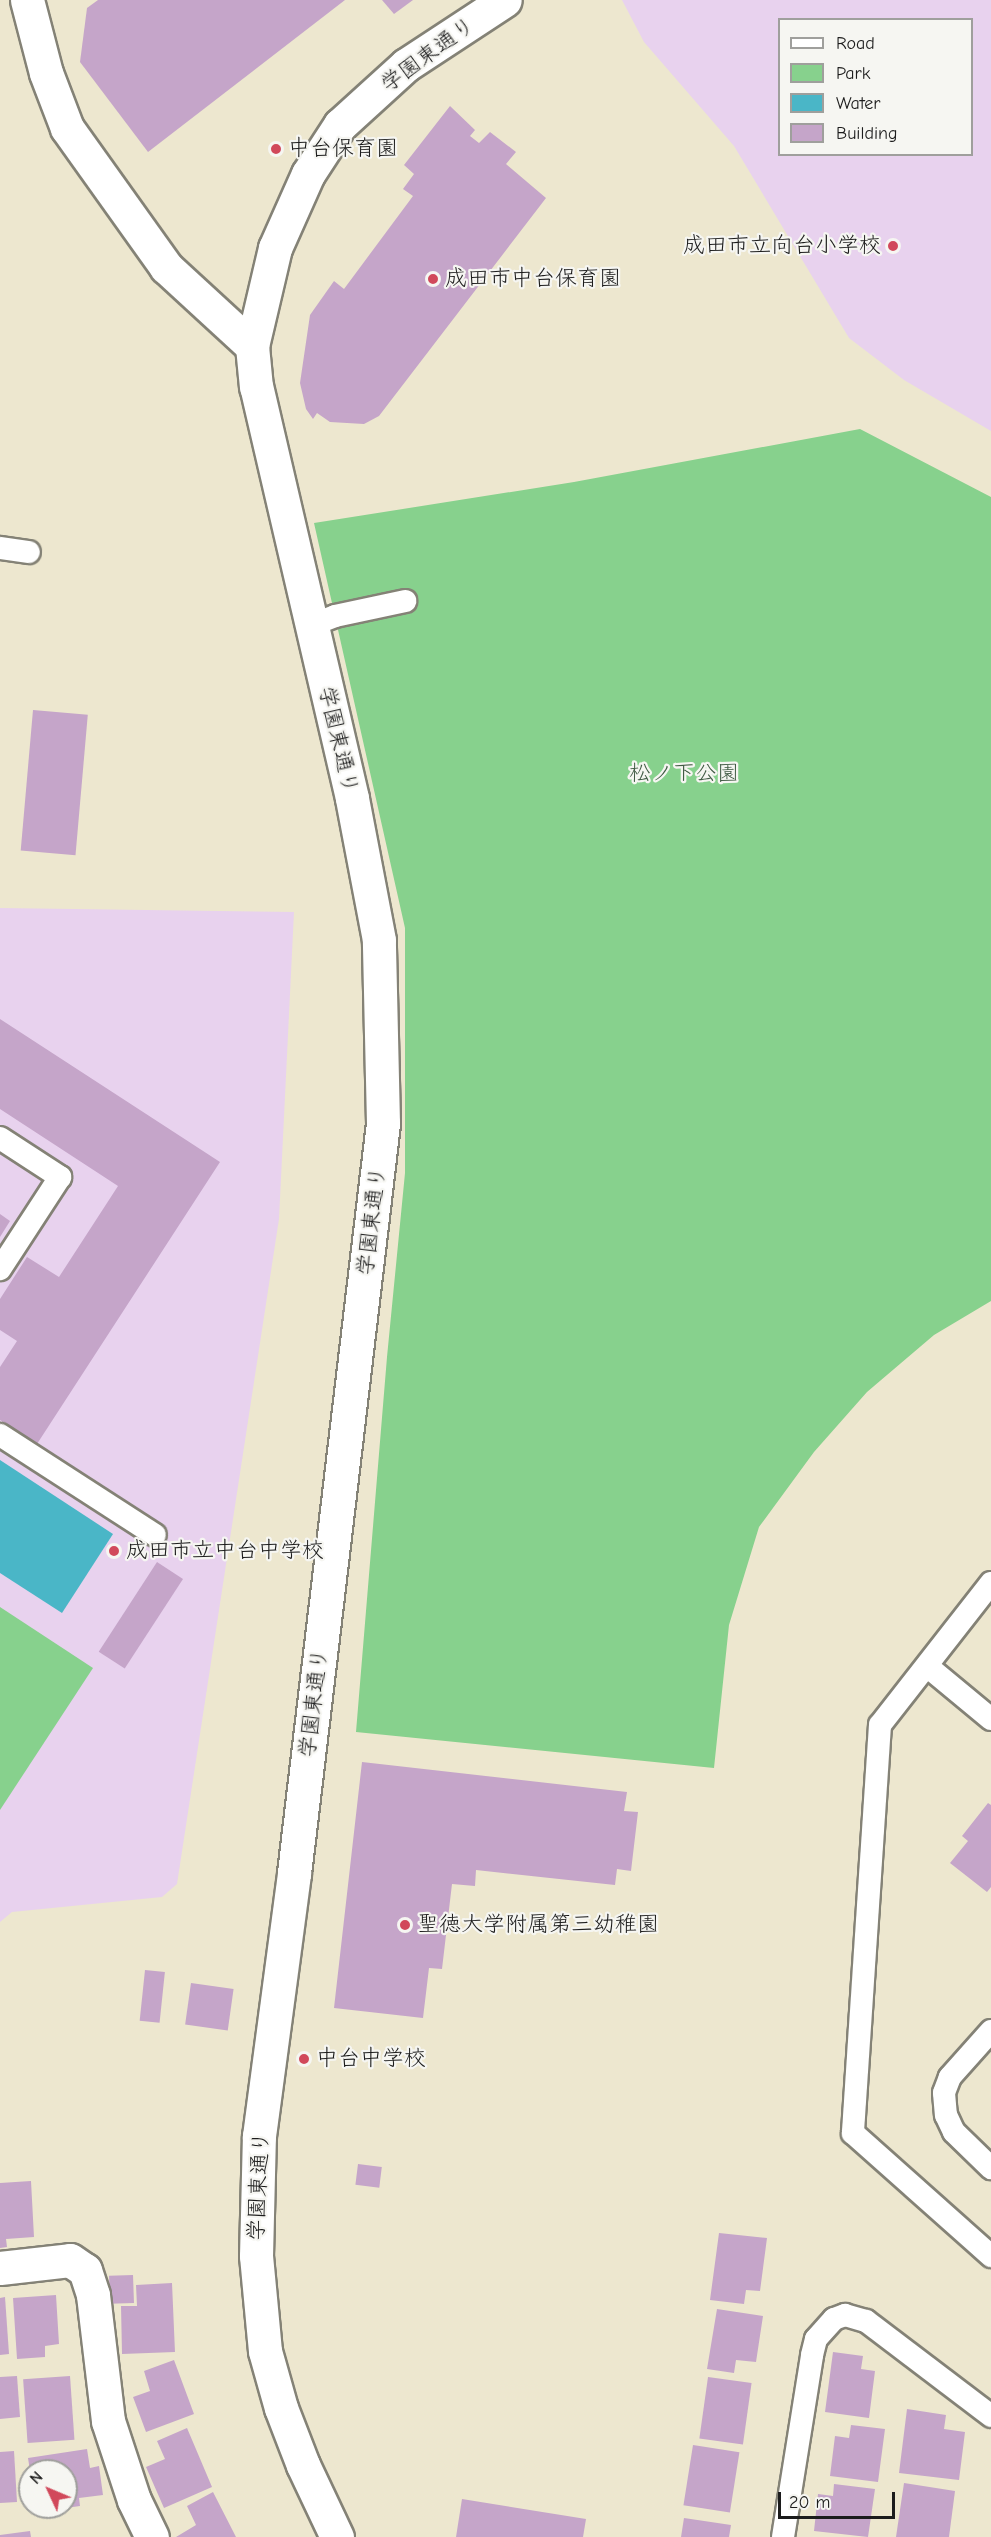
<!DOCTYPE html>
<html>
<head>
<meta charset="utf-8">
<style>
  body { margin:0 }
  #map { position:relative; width:991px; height:2537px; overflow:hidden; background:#ede7cf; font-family:"Comic Neue","Klee One",sans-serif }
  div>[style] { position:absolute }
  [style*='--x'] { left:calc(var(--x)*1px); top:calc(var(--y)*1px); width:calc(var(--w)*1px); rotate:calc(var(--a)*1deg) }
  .built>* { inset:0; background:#e8d2ee }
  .green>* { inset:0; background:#87d18d }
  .water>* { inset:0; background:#4ab6c7 }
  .building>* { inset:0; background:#c5a5c9; transform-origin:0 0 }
  .roads { filter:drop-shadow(2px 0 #848276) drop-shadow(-2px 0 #848276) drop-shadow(0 2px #848276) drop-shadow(0 -2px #848276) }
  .lane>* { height:22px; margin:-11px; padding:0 11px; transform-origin:11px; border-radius:11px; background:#fff }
  .street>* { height:33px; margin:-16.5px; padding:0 16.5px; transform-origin:16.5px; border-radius:16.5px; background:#fff }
  .secondary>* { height:33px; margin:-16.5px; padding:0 16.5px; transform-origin:16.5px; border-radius:16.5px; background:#fff }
  .dots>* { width:16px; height:16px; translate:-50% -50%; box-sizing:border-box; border:3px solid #f6f6f2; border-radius:50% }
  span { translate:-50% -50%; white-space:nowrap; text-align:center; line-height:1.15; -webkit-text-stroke:4.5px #f6f6f2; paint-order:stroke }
  .street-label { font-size:22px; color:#1c1c1c }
  .poi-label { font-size:22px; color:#1c1c1c }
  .left { translate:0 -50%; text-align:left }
  .right { translate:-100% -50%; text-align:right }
  .park-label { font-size:22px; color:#415b44 }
  .legend { position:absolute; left:778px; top:18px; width:195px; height:138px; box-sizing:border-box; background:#f6f6f2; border:2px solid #9f9f9c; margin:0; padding:8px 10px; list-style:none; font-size:18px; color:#1c1c1c }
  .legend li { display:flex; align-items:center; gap:12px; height:30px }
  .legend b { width:30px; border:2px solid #9f9f9c }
  .north { position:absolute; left:18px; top:2459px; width:60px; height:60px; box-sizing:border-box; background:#f6f6f2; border:2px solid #9f9f9c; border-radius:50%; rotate:314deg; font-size:16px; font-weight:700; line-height:24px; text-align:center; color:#1c1c1c }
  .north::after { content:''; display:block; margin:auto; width:21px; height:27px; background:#d1495b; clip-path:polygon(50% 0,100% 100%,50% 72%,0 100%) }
  .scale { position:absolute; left:778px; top:2492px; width:117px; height:27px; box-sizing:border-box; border:3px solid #1c1c1c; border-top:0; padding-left:8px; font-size:18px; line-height:21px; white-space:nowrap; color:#1c1c1c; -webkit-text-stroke:4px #f6f6f2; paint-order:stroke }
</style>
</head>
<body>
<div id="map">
  <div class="built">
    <i style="clip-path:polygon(evenodd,622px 0,991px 0,991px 431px,904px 380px,849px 338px,734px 146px,644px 42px,622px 0,780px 20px,972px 20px,972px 154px,780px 154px,780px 20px)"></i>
    <i style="clip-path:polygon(0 908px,294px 912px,279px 1219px,177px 1884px,162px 1897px,12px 1912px,0 1922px)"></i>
  </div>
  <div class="green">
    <i style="clip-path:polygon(860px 429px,991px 497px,991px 1301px,934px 1335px,867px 1392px,814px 1452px,759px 1527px,729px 1625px,714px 1768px,356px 1732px,387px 1357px,405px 1173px,405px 928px,314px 523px,574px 482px)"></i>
    <i style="clip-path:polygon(0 1607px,93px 1668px,0 1810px)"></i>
  </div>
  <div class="water">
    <i style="clip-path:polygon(0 1460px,113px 1534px,62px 1613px,0 1573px)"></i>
  </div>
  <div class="building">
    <i style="clip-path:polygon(98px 0,345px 0,148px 152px,80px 62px,87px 8px)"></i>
    <i style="clip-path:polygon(382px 0,413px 0,394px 14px)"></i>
    <i style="clip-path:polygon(450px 106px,475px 130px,470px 136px,479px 143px,490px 132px,516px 152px,506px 164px,546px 198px,379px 416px,364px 424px,330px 422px,317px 413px,313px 419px,306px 409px,300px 383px,310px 315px,334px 281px,344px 289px,413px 196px,403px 189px,414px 174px,404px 165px)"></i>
    <i style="left:33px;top:710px;width:55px;height:141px;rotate:5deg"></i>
    <i style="clip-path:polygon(0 1019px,220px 1162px,37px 1444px,0 1420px,0 1367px,17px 1341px,0 1330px,0 1299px,27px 1257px,59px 1277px,118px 1186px,0 1109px)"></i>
    <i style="clip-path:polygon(0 1214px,10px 1221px,0 1237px)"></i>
    <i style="left:157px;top:1562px;width:31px;height:107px;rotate:33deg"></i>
    <i style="clip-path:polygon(362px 1762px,627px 1792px,624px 1811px,638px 1812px,631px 1871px,617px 1869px,615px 1885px,476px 1870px,475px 1886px,452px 1884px,442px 1969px,429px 1968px,423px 2018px,334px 2008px)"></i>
    <i style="clip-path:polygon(988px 1803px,991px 1805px,991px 1887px,987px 1892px,950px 1863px,968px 1841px,962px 1836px)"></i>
    <i style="left:145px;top:1970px;width:20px;height:51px;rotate:6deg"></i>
    <i style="left:191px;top:1983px;width:43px;height:42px;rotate:8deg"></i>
    <i style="left:358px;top:2164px;width:24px;height:21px;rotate:7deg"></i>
    <i style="clip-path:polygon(31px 2181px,34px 2237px,6px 2239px,7px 2247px,0 2248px,0 2183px)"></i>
    <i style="clip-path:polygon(719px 2233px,767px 2238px,760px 2291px,746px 2290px,744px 2304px,710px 2300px)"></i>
    <i style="left:133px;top:2275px;width:28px;height:24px;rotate:88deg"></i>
    <i style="clip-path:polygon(172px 2283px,175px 2352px,122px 2354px,121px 2306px,137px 2306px,136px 2285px)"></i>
    <i style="clip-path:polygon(56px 2295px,59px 2344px,45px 2346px,45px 2357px,17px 2359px,13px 2298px)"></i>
    <i style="clip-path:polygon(5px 2297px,9px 2354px,0 2355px,0 2298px)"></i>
    <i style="clip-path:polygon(717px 2309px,763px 2316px,756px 2362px,736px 2360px,734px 2373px,707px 2369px)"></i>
    <i style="clip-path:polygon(833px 2352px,863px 2356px,861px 2369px,875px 2371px,869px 2418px,825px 2412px)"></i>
    <i style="clip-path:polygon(174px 2360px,194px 2414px,146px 2432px,133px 2397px,150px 2391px,144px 2371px)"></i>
    <i style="clip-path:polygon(17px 2376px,20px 2417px,0 2419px,0 2377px)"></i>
    <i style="left:70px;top:2376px;width:64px;height:47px;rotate:86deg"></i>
    <i style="left:708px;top:2377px;width:44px;height:62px;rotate:8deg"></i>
    <i style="clip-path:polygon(907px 2409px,946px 2415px,944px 2429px,965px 2432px,959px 2480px,899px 2473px)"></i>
    <i style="clip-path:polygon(851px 2425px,885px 2429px,878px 2482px,830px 2476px,835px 2436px,849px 2438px)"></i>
    <i style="clip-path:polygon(187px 2428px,212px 2487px,164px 2508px,146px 2467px,165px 2459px,157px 2441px)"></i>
    <i style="left:693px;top:2445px;width:47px;height:61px;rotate:9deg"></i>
    <i style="clip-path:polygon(87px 2449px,90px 2468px,99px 2466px,103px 2495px,79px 2498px,80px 2506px,66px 2508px,66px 2471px,30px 2471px,28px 2458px)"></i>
    <i style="clip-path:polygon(14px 2451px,17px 2502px,0 2503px,0 2452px)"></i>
    <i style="clip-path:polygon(904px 2483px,955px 2491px,949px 2537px,896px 2537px)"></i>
    <i style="clip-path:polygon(834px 2484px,875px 2489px,868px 2537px,814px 2531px,818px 2494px,833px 2496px)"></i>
    <i style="clip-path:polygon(213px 2492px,236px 2537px,176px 2537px,196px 2525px,187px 2506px)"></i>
    <i style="clip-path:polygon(462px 2499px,586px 2519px,583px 2537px,456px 2537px)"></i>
    <i style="clip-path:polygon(684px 2518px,731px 2525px,729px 2537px,681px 2537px)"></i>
    <i style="clip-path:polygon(30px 2531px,31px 2537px,0 2537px,0 2535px)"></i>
  </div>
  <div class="roads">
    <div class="lane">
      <i style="--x:0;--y:548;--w:29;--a:8"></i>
      <i style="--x:312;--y:625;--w:25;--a:-21"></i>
      <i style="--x:335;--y:616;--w:72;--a:-12.1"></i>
      <i style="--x:0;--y:1138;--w:72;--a:33"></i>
      <i style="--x:60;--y:1177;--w:110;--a:123.1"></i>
      <i style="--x:0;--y:1435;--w:184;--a:32.8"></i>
      <i style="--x:991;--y:1583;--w:180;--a:128"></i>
      <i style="--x:880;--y:1725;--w:409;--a:93.8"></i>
      <i style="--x:853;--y:2133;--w:185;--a:41.7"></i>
      <i style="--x:927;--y:1666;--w:83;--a:39.6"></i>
      <i style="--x:991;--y:2031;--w:62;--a:131.7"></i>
      <i style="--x:950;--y:2077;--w:17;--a:111"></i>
      <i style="--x:944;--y:2093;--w:22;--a:85"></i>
      <i style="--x:946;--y:2115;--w:19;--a:65"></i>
      <i style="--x:954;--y:2132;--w:52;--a:44.2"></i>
      <i style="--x:783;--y:2537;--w:184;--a:-80.9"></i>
      <i style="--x:812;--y:2355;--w:16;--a:-76"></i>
      <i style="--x:816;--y:2339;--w:27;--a:-48"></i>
      <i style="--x:834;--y:2319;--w:12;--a:-20"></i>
      <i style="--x:845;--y:2315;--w:22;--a:16"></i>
      <i style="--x:866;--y:2321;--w:157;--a:37.2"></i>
    </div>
    <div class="street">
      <i style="--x:27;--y:0;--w:75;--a:75.4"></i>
      <i style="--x:46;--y:73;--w:59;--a:69.1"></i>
      <i style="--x:67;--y:128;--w:171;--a:54.5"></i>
      <i style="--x:166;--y:267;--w:117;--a:42.6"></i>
      <i style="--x:0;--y:2268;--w:70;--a:-6.5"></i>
      <i style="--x:70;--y:2260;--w:18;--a:34"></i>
      <i style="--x:85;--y:2270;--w:26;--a:72"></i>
      <i style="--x:93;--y:2295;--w:127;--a:83.2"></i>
      <i style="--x:108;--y:2421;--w:83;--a:71.8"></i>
      <i style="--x:134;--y:2500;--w:41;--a:64.1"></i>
    </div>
    <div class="secondary">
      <i style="--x:337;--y:2537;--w:80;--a:-115.3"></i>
      <i style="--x:303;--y:2465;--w:61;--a:-111.1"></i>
      <i style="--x:281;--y:2408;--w:59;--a:-105.7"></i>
      <i style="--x:265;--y:2351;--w:95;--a:-95.4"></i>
      <i style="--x:256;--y:2256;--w:120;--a:-88.6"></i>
      <i style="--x:259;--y:2136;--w:265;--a:-82.4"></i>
      <i style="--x:294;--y:1873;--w:755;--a:-83.23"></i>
      <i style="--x:383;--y:1123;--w:183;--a:-91.3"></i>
      <i style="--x:379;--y:940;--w:145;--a:-100.8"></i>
      <i style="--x:352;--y:798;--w:422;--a:-103.1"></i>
      <i style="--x:256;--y:387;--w:41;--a:-95.6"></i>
      <i style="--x:252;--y:346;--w:101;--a:-76.8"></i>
      <i style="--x:275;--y:248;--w:81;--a:-66"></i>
      <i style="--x:308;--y:174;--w:59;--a:-56.9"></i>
      <i style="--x:340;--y:125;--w:89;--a:-42.3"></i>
      <i style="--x:406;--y:65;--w:118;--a:-33.3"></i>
    </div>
  </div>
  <div class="dots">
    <i style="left:276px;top:149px;background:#d1495b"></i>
    <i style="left:893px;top:246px;background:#d1495b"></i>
    <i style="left:433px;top:279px;background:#d1495b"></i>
    <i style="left:114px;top:1551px;background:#d1495b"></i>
    <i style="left:405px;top:1925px;background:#d1495b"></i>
    <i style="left:304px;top:2059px;background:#d1495b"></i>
  </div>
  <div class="street-label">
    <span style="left:428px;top:55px;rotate:-36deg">学園東通り</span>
    <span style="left:338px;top:740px;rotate:77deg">学園東通り</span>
    <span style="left:372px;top:1221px;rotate:-83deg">学園東通り</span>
    <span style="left:314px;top:1703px;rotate:-83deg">学園東通り</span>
    <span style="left:259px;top:2186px;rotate:-87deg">学園東通り</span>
  </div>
  <div class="poi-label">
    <span class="left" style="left:288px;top:149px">中台保育園</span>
    <span class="right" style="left:881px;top:246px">成田市立向台小学校</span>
    <span class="left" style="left:445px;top:279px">成田市中台保育園</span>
    <span class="left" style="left:126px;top:1551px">成田市立中台中学校</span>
    <span class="left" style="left:417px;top:1925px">聖徳大学附属第三幼稚園</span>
    <span class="left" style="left:316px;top:2059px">中台中学校</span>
  </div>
  <div class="park-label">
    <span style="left:684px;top:774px">松ノ下公園</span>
  </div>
  <ul class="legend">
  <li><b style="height:8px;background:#fff"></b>Road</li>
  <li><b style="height:16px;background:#87d18d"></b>Park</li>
  <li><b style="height:16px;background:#4ab6c7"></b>Water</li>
  <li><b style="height:16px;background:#c5a5c9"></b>Building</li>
  </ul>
  <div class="north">N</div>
  <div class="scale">20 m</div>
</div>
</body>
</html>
